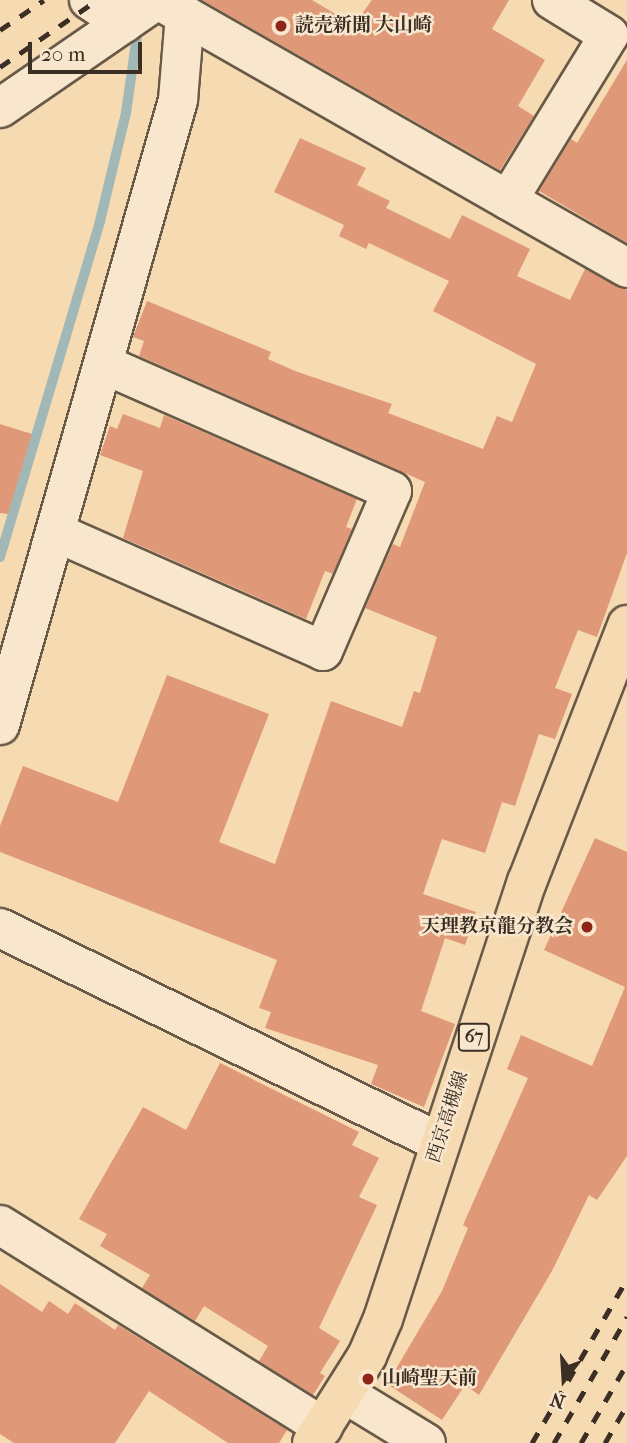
<!DOCTYPE html>
<html>
<head>
<meta charset="utf-8">
<style>
  body { margin:0 }
  #map { position:relative; width:627px; height:1443px; overflow:hidden; background:#f6dab2; font-family:"IM FELL French Canon","Noto Serif JP",serif }
  div>[style] { position:absolute }
  [style*='--x'] { left:calc(var(--x)*1px); top:calc(var(--y)*1px); width:calc(var(--w)*1px); rotate:calc(var(--a)*1deg) }
  .stream>* { height:10px; margin:-5px; padding:0 5px; transform-origin:5px; border-radius:5px; background:#a1b8b6 }
  .building>* { inset:0; background:#df9878 }
  .roads { filter:drop-shadow(2px 0 #695948) drop-shadow(-2px 0 #695948) drop-shadow(0 2px #695948) drop-shadow(0 -2px #695948) }
  .minor>* { height:38px; margin:-19px; padding:0 19px; transform-origin:19px; border-radius:19px; background:#f9e7cd }
  .major>* { height:38px; margin:-19px; padding:0 19px; transform-origin:19px; border-radius:19px; background:#f6dab2 }
  .rail>* { height:5px; margin-top:-2.5px; transform-origin:0; background:repeating-linear-gradient(90deg,#3a2e25 0 12px,transparent 0 24px) }
  .dots>* { width:19px; height:19px; translate:-50% -50%; box-sizing:border-box; border:4px solid #f9e7cd; border-radius:50% }
  span { translate:-50% -50%; white-space:nowrap; text-align:center; line-height:1.15; -webkit-text-stroke:5px #f9e7cd; paint-order:stroke }
  .shield-label span { padding:2px 5px; background:#f9e7cd; border:2px solid; border-radius:5px; -webkit-text-stroke-width:0 }
  .shield-label { font-size:18px; color:#3a2e25; font-weight:700 }
  .poi-label { font-size:19px; color:#3a2e25; font-weight:700 }
  .left { translate:0 -50%; text-align:left }
  .right { translate:-100% -50%; text-align:right }
  .street-label { font-size:19px; color:#3a2e25 }
  .north { position:absolute; left:529px; top:1345px; width:70px; height:70px; -webkit-text-stroke:5px #f9e7cd; paint-order:stroke; rotate:197deg; font-size:19px; font-weight:700; line-height:28px; text-align:center; color:#3a2e25 }
  .north::after { content:''; display:block; margin:auto; width:24px; height:32px; background:#3a2e25; clip-path:polygon(50% 0,100% 100%,50% 72%,0 100%) }
  .scale { position:absolute; left:28px; top:42px; width:114px; height:32px; box-sizing:border-box; border:4px solid #3a2e25; border-top:0; padding-left:9px; font-size:21px; line-height:24px; white-space:nowrap; color:#3a2e25; -webkit-text-stroke:5px #f9e7cd; paint-order:stroke }
</style>
</head>
<body>
<div id="map">
  <div class="stream">
    <i style="--x:0;--y:557;--w:351;--a:-73.4"></i>
    <i style="--x:100;--y:221;--w:111;--a:-76.5"></i>
    <i style="--x:126;--y:113;--w:92;--a:-81.9"></i>
  </div>
  <div class="building">
    <i style="clip-path:polygon(202px 0,312px 0,354px 25px,372px 0,509px 0,492px 29px,545px 60px,518px 106px,534px 116px,500px 170px)"></i>
    <i style="clip-path:polygon(627px 60px,627px 243px,539px 191px,571px 139px,577px 143px)"></i>
    <i style="clip-path:polygon(300px 138px,366px 168px,357px 185px,390px 201px,386px 208px,450px 239px,462px 215px,530px 249px,517px 276px,570px 300px,585px 269px,627px 290px,627px 553px,597px 637px,578px 630px,555px 688px,572px 694px,555px 739px,539px 734px,515px 806px,502px 802px,485px 853px,442px 839px,423px 894px,476px 912px,465px 945px,445px 938px,421px 1011px,455px 1024px,424px 1107px,371px 1084px,378px 1065px,265px 1028px,271px 1012px,259px 1008px,277px 960px,0 852px,0 826px,23px 766px,118px 802px,167px 675px,269px 714px,219px 842px,275px 864px,331px 701px,402px 727px,414px 691px,420px 693px,437px 637px,365px 608px,393px 544px,400px 547px,425px 482px,139px 356px,144px 341px,133px 337px,147px 301px,271px 352px,268px 359px,295px 371px,392px 404px,388px 413px,483px 449px,497px 416px,512px 422px,536px 364px,433px 311px,449px 281px,369px 243px,366px 249px,339px 236px,344px 225px,274px 192px)"></i>
    <i style="clip-path:polygon(123px 414px,160px 428px,164px 415px,357px 499px,346px 527px,352px 529px,333px 574px,325px 571px,306px 619px,123px 538px,143px 471px,100px 455px,110px 426px,117px 429px)"></i>
    <i style="clip-path:polygon(0 424px,32px 434px,8px 514px,0 513px)"></i>
    <i style="clip-path:polygon(595px 838px,627px 852px,627px 1156px,597px 1200px,589px 1195px,552px 1271px,479px 1395px,465px 1385px,442px 1420px,387px 1384px,442px 1291px,468px 1228px,463px 1225px,528px 1078px,507px 1069px,521px 1035px,592px 1066px,625px 987px,544px 950px)"></i>
    <i style="clip-path:polygon(220px 1063px,359px 1132px,352px 1145px,379px 1158px,359px 1197px,377px 1205px,319px 1328px,340px 1341px,320px 1373px,325px 1376px,313px 1395px,259px 1361px,268px 1346px,204px 1306px,195px 1321px,142px 1288px,150px 1275px,100px 1246px,107px 1234px,79px 1219px,143px 1107px,186px 1130px)"></i>
    <i style="clip-path:polygon(0 1284px,42px 1312px,49px 1301px,68px 1314px,75px 1303px,115px 1330px,118px 1325px,287px 1430px,279px 1443px,228px 1443px,149px 1391px,115px 1443px,14px 1443px,0 1434px)"></i>
  </div>
  <div class="roads">
    <div class="minor">
      <i style="--x:89;--y:0;--w:42;--a:33.3"></i>
      <i style="--x:158;--y:0;--w:540;--a:29.74"></i>
      <i style="--x:0;--y:108;--w:191;--a:-34.5"></i>
      <i style="--x:508;--y:200;--w:193;--a:-58.5"></i>
      <i style="--x:609;--y:35;--w:67;--a:-148.4"></i>
      <i style="--x:55;--y:532;--w:293;--a:23.9"></i>
      <i style="--x:323;--y:651;--w:174;--a:-66.7"></i>
      <i style="--x:392;--y:491;--w:313;--a:-156.3"></i>
      <i style="--x:0;--y:725;--w:650;--a:-74.1"></i>
      <i style="--x:178;--y:100;--w:85;--a:-85.3"></i>
      <i style="--x:0;--y:928;--w:488;--a:26"></i>
      <i style="--x:0;--y:1225;--w:381;--a:32"></i>
      <i style="--x:344;--y:1393;--w:96;--a:31.4"></i>
    </div>
    <div class="major">
      <i style="--x:312;--y:1443;--w:103;--a:-57.7"></i>
      <i style="--x:367;--y:1356;--w:40;--a:-66.6"></i>
      <i style="--x:383;--y:1319;--w:460;--a:-71.8"></i>
      <i style="--x:527;--y:882;--w:276;--a:-68.7"></i>
    </div>
  </div>
  <div class="rail">
    <i style="--x:0;--y:30;--w:53;--a:-34.3"></i>
    <i style="--x:0;--y:67;--w:118;--a:-34.6"></i>
    <i style="--x:532;--y:1443;--w:190;--a:-59.9"></i>
    <i style="--x:554;--y:1443;--w:146;--a:-59.9"></i>
    <i style="--x:581;--y:1443;--w:91;--a:-59.8"></i>
    <i style="--x:605;--y:1443;--w:44;--a:-59.9"></i>
  </div>
  <div class="dots">
    <i style="left:281px;top:26px;background:#8f2418"></i>
    <i style="left:587px;top:927px;background:#8f2418"></i>
    <i style="left:368px;top:1379px;background:#8f2418"></i>
  </div>
  <div class="shield-label">
    <span style="left:474px;top:1037px">67</span>
  </div>
  <div class="poi-label">
    <span class="left" style="left:295px;top:26px">読売新聞 大山崎</span>
    <span class="right" style="left:573px;top:927px">天理教京龍分教会</span>
    <span class="left" style="left:382px;top:1379px">山崎聖天前</span>
  </div>
  <div class="street-label">
    <span style="left:448px;top:1117px;rotate:-72deg">西京高槻線</span>
  </div>
  <div class="north">N</div>
  <div class="scale">20 m</div>
</div>
</body>
</html>
